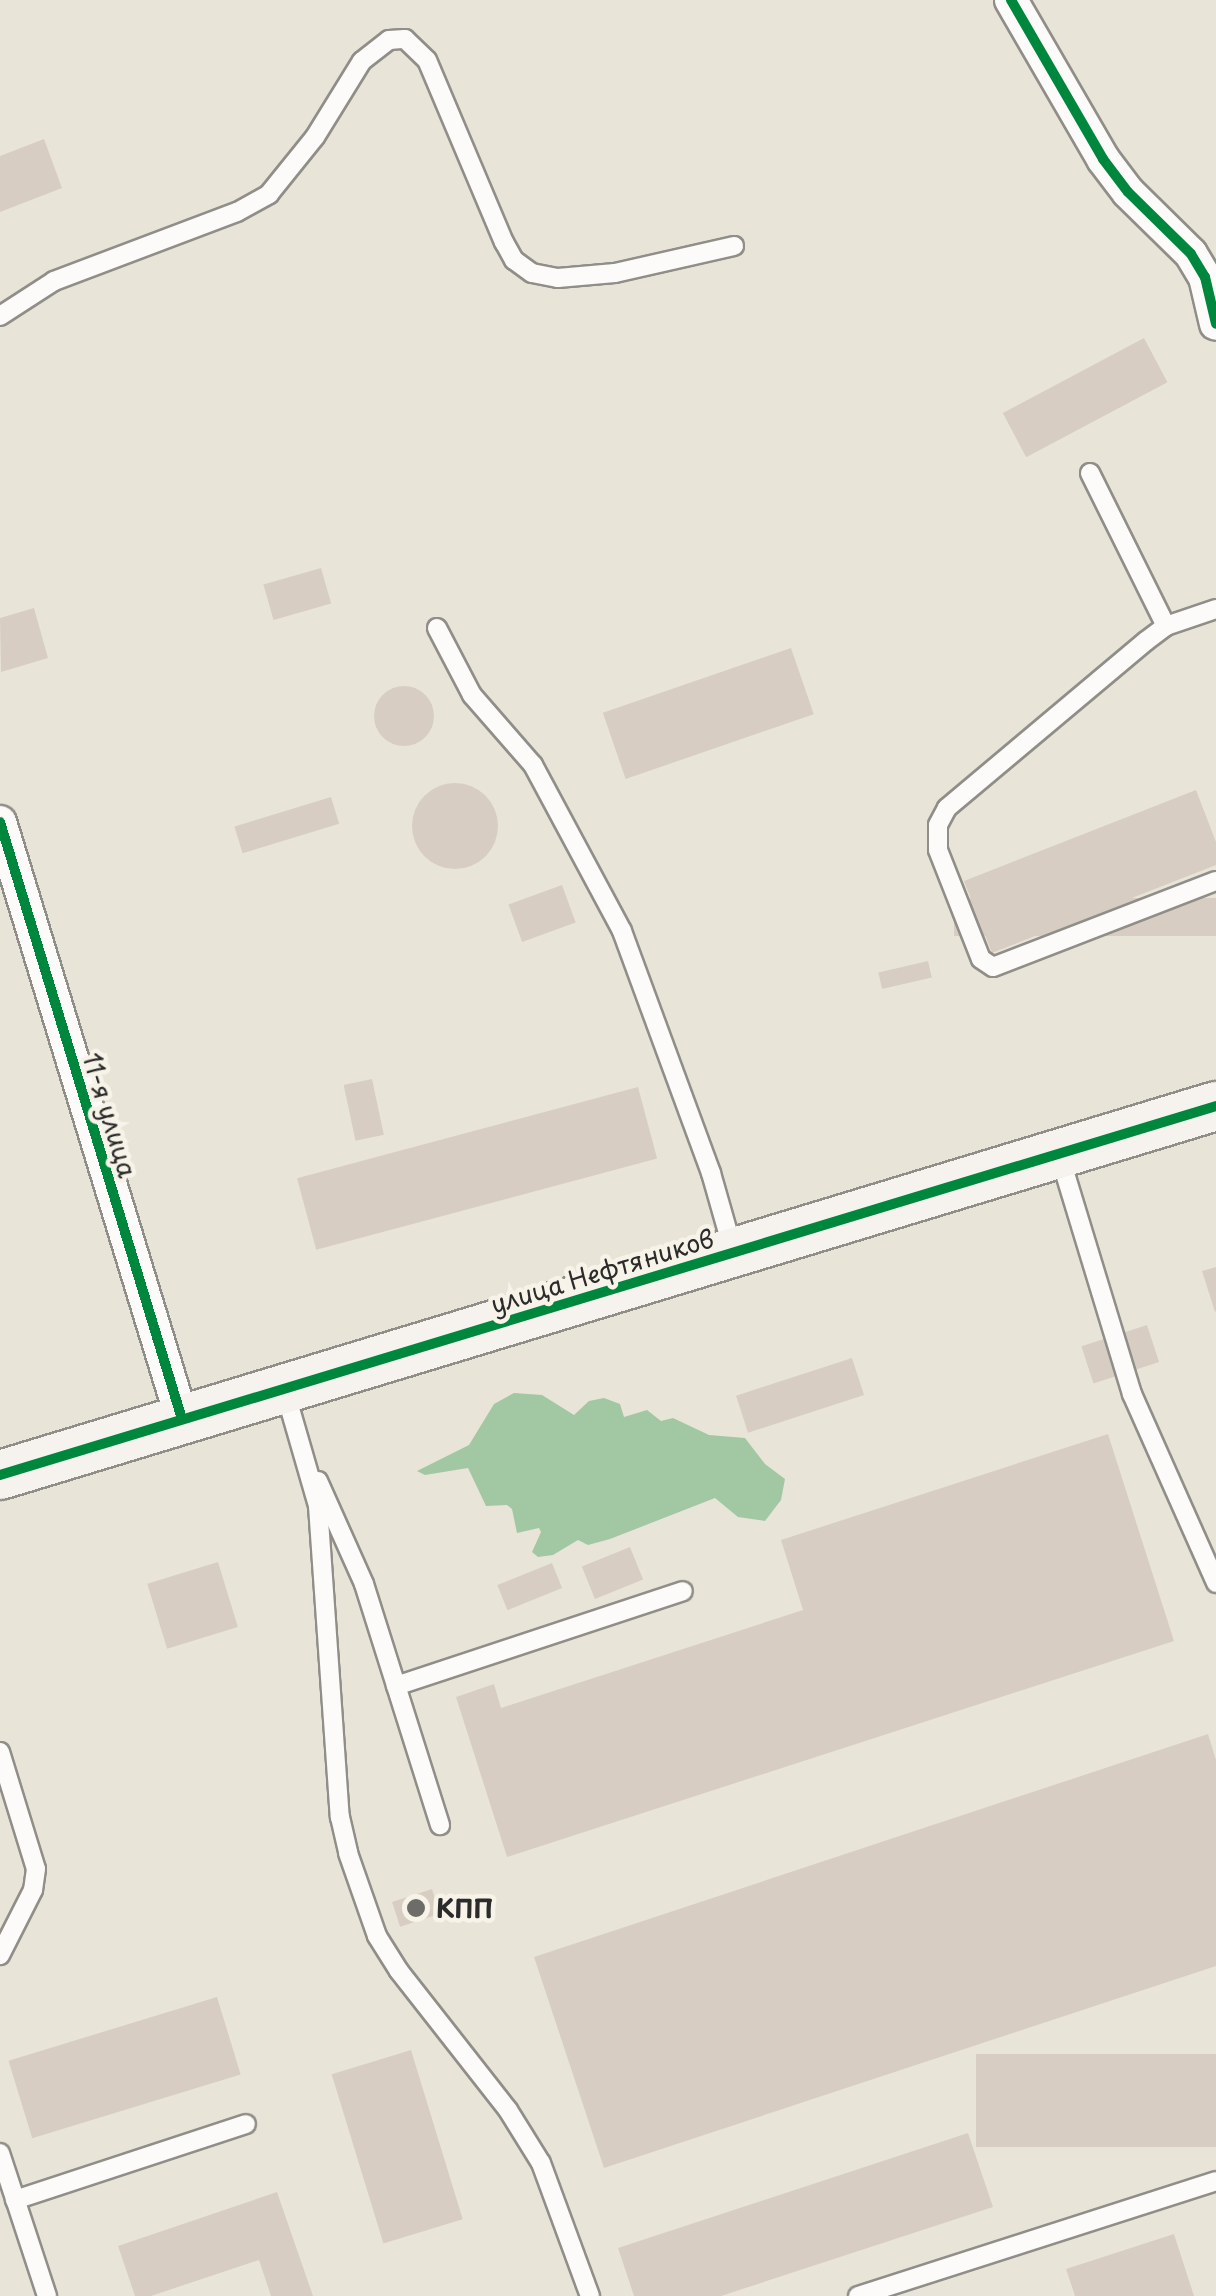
<!DOCTYPE html>
<html>
<head>
<meta charset="utf-8">
<style>
  body { margin:0 }
  #map { position:relative; width:1216px; height:2296px; overflow:hidden; background:#e9e4d8; font-family:"Playpen Sans",sans-serif }
  div>[style] { position:absolute }
  [style*='--x'] { left:calc(var(--x)*1px); top:calc(var(--y)*1px); width:calc(var(--w)*1px); rotate:calc(var(--a)*1deg) }
  .forest>* { inset:0; background:#a2c8a3 }
  .building>* { inset:0; background:#d8cdc3; transform-origin:0 0 }
  .round { border-radius:50% }
  .roads { filter:drop-shadow(2px 0 #908e88) drop-shadow(-2px 0 #908e88) drop-shadow(0 2px #908e88) drop-shadow(0 -2px #908e88) }
  .lane>* { height:18px; margin:-9px; padding:0 9px; transform-origin:9px; border-radius:9px; background:#fcfbf9 }
  .street>* { height:32px; margin:-16px; padding:0 16px; transform-origin:16px; border-radius:16px; background:#fcfbf9 }
  .secondary>* { height:48px; margin:-24px; padding:0 24px; transform-origin:24px; border-radius:24px; background:#f6f2ee }
  .cycleway>* { height:10px; margin:-5px; padding:0 5px; transform-origin:5px; border-radius:5px; background:#00873e }
  .dots>* { width:28px; height:28px; translate:-50% -50%; box-sizing:border-box; border:5px solid #f7f3e8; border-radius:50% }
  span { translate:-50% -50%; white-space:nowrap; text-align:center; line-height:1.15; -webkit-text-stroke:9px #f7f3e8; paint-order:stroke }
  .street-label { font-size:25px; color:#2b2b2b }
  .poi-label { font-size:25px; color:#2b2b2b; font-weight:700 }
  .left { translate:0 -50%; text-align:left }
</style>
</head>
<body>
<div id="map">
  <div class="forest">
    <i style="clip-path:polygon(514px 1393px,542px 1395px,574px 1415px,589px 1401px,604px 1398px,620px 1404px,624px 1417px,647px 1410px,661px 1421px,673px 1418px,709px 1435px,745px 1438px,765px 1464px,785px 1479px,781px 1500px,765px 1521px,738px 1517px,715px 1498px,610px 1539px,588px 1545px,578px 1540px,553px 1555px,538px 1557px,532px 1552px,541px 1532px,539px 1528px,517px 1533px,512px 1509px,507px 1505px,486px 1506px,468px 1468px,425px 1475px,417px 1471px,469px 1445px,494px 1404px)"></i>
  </div>
  <div class="building">
    <i style="clip-path:polygon(44px 139px,62px 188px,0 212px,0 156px)"></i>
    <i style="left:1144px;top:338px;width:50px;height:160px;rotate:62deg"></i>
    <i style="left:321px;top:568px;width:37px;height:60px;rotate:74deg"></i>
    <i style="clip-path:polygon(34px 608px,48px 658px,1px 672px,0 618px)"></i>
    <i style="left:791px;top:648px;width:70px;height:199px;rotate:71deg"></i>
    <i class="round" style="left:374px;top:686px;width:60px;height:60px"></i>
    <i class="round" style="left:412px;top:783px;width:86px;height:86px"></i>
    <i style="clip-path:polygon(1196px 790px,1216px 842px,1216px 865px,992px 953px,964px 881px)"></i>
    <i style="left:331px;top:797px;width:28px;height:101px;rotate:73deg"></i>
    <i style="left:562px;top:885px;width:40px;height:57px;rotate:70deg"></i>
    <i style="left:1216px;top:898px;width:38px;height:262px;rotate:90deg"></i>
    <i style="left:928px;top:961px;width:17px;height:51px;rotate:77deg"></i>
    <i style="left:372px;top:1079px;width:57px;height:29px;rotate:78deg"></i>
    <i style="left:638px;top:1087px;width:74px;height:353px;rotate:75deg"></i>
    <i style="clip-path:polygon(1216px 1267px,1216px 1311px,1215px 1312px,1202px 1271px)"></i>
    <i style="left:1147px;top:1325px;width:39px;height:69px;rotate:72deg"></i>
    <i style="left:852px;top:1358px;width:39px;height:122px;rotate:72deg"></i>
    <i style="clip-path:polygon(1108px 1434px,1174px 1641px,507px 1857px,456px 1697px,494px 1684px,501px 1708px,803px 1610px,781px 1540px)"></i>
    <i style="left:630px;top:1547px;width:35px;height:52px;rotate:68deg"></i>
    <i style="left:218px;top:1562px;width:68px;height:74px;rotate:73deg"></i>
    <i style="left:552px;top:1563px;width:27px;height:59px;rotate:68deg"></i>
    <i style="clip-path:polygon(1208px 1734px,1216px 1760px,1216px 1966px,604px 2168px,534px 1957px)"></i>
    <i style="left:432px;top:1889px;width:26px;height:42px;rotate:72deg"></i>
    <i style="left:217px;top:1997px;width:81px;height:218px;rotate:73deg"></i>
    <i style="left:411px;top:2050px;width:177px;height:83px;rotate:73deg"></i>
    <i style="left:1216px;top:2054px;width:93px;height:240px;rotate:90deg"></i>
    <i style="clip-path:polygon(968px 2133px,993px 2207px,721px 2296px,634px 2296px,618px 2248px)"></i>
    <i style="clip-path:polygon(277px 2192px,313px 2296px,271px 2296px,259px 2260px,151px 2296px,135px 2296px,118px 2246px)"></i>
    <i style="clip-path:polygon(1174px 2234px,1194px 2296px,1075px 2296px,1066px 2269px)"></i>
  </div>
  <div class="roads">
    <div class="lane">
      <i style="--x:0;--y:316;--w:64;--a:-32.9"></i>
      <i style="--x:54;--y:281;--w:196;--a:-20.7"></i>
      <i style="--x:237;--y:212;--w:37;--a:-29"></i>
      <i style="--x:269;--y:194;--w:73;--a:-51.1"></i>
      <i style="--x:315;--y:137;--w:89;--a:-58.3"></i>
      <i style="--x:362;--y:61;--w:34;--a:-38"></i>
      <i style="--x:389;--y:40;--w:16;--a:-4"></i>
      <i style="--x:405;--y:39;--w:30;--a:44"></i>
      <i style="--x:427;--y:60;--w:198;--a:67.1"></i>
      <i style="--x:504;--y:242;--w:21;--a:61"></i>
      <i style="--x:514;--y:260;--w:22;--a:36"></i>
      <i style="--x:532;--y:273;--w:26;--a:11"></i>
      <i style="--x:558;--y:278;--w:57;--a:-5"></i>
      <i style="--x:615;--y:273;--w:122;--a:-12.8"></i>
      <i style="--x:1090;--y:473;--w:171;--a:63.6"></i>
      <i style="--x:1216;--y:609;--w:53;--a:161.2"></i>
      <i style="--x:1166;--y:626;--w:25;--a:143"></i>
      <i style="--x:1146;--y:641;--w:260;--a:140"></i>
      <i style="--x:947;--y:808;--w:19;--a:118"></i>
      <i style="--x:938;--y:825;--w:25;--a:90"></i>
      <i style="--x:938;--y:850;--w:117;--a:68.5"></i>
      <i style="--x:981;--y:959;--w:14;--a:34"></i>
      <i style="--x:993;--y:967;--w:239;--a:-21.1"></i>
      <i style="--x:437;--y:628;--w:76;--a:62.4"></i>
      <i style="--x:472;--y:695;--w:93;--a:48.9"></i>
      <i style="--x:533;--y:765;--w:188;--a:61.8"></i>
      <i style="--x:622;--y:931;--w:258;--a:69.8"></i>
      <i style="--x:711;--y:1173;--w:80;--a:74.1"></i>
      <i style="--x:1060;--y:1157;--w:248;--a:73.1"></i>
      <i style="--x:1132;--y:1394;--w:207;--a:66"></i>
      <i style="--x:284;--y:1388;--w:123;--a:73.9"></i>
      <i style="--x:318;--y:1506;--w:312;--a:86"></i>
      <i style="--x:340;--y:1817;--w:37;--a:77"></i>
      <i style="--x:348;--y:1853;--w:88;--a:70.7"></i>
      <i style="--x:377;--y:1936;--w:41;--a:57.8"></i>
      <i style="--x:399;--y:1971;--w:177;--a:51.9"></i>
      <i style="--x:508;--y:2110;--w:62;--a:58.1"></i>
      <i style="--x:541;--y:2163;--w:142;--a:69.8"></i>
      <i style="--x:318;--y:1481;--w:113;--a:65.9"></i>
      <i style="--x:364;--y:1584;--w:253;--a:72.5"></i>
      <i style="--x:396;--y:1686;--w:302;--a:-18.3"></i>
      <i style="--x:0;--y:1752;--w:122;--a:72.9"></i>
      <i style="--x:36;--y:1869;--w:21;--a:98"></i>
      <i style="--x:33;--y:1890;--w:73;--a:116.9"></i>
      <i style="--x:0;--y:2153;--w:151;--a:71.8"></i>
      <i style="--x:15;--y:2200;--w:243;--a:-18.2"></i>
      <i style="--x:858;--y:2296;--w:376;--a:-17.8"></i>
    </div>
    <div class="street">
      <i style="--x:1011;--y:0;--w:184;--a:59.9"></i>
      <i style="--x:1103;--y:159;--w:41;--a:52.9"></i>
      <i style="--x:1128;--y:192;--w:88;--a:44.5"></i>
      <i style="--x:1191;--y:254;--w:27;--a:59"></i>
      <i style="--x:1205;--y:277;--w:48;--a:76.8"></i>
      <i style="--x:0;--y:822;--w:624;--a:73.05"></i>
    </div>
    <div class="secondary">
      <i style="--x:0;--y:1475;--w:1271;--a:-16.88"></i>
    </div>
  </div>
  <div class="cycleway">
    <i style="--x:1011;--y:0;--w:184;--a:59.9"></i>
    <i style="--x:1103;--y:159;--w:41;--a:52.9"></i>
    <i style="--x:1128;--y:192;--w:88;--a:44.5"></i>
    <i style="--x:1191;--y:254;--w:27;--a:59"></i>
    <i style="--x:1205;--y:277;--w:48;--a:76.8"></i>
    <i style="--x:0;--y:822;--w:624;--a:73.05"></i>
    <i style="--x:0;--y:1475;--w:1271;--a:-16.88"></i>
  </div>
  <div class="dots">
    <i style="left:416px;top:1908px;background:#6e6c68"></i>
  </div>
  <div class="street-label">
    <span style="left:110px;top:1115px;rotate:73deg">11-я улица</span>
    <span style="left:602px;top:1271px;rotate:-17deg">улица Нефтяников</span>
  </div>
  <div class="poi-label">
    <span class="left" style="left:436px;top:1908px">КПП</span>
  </div>
</div>
</body>
</html>
